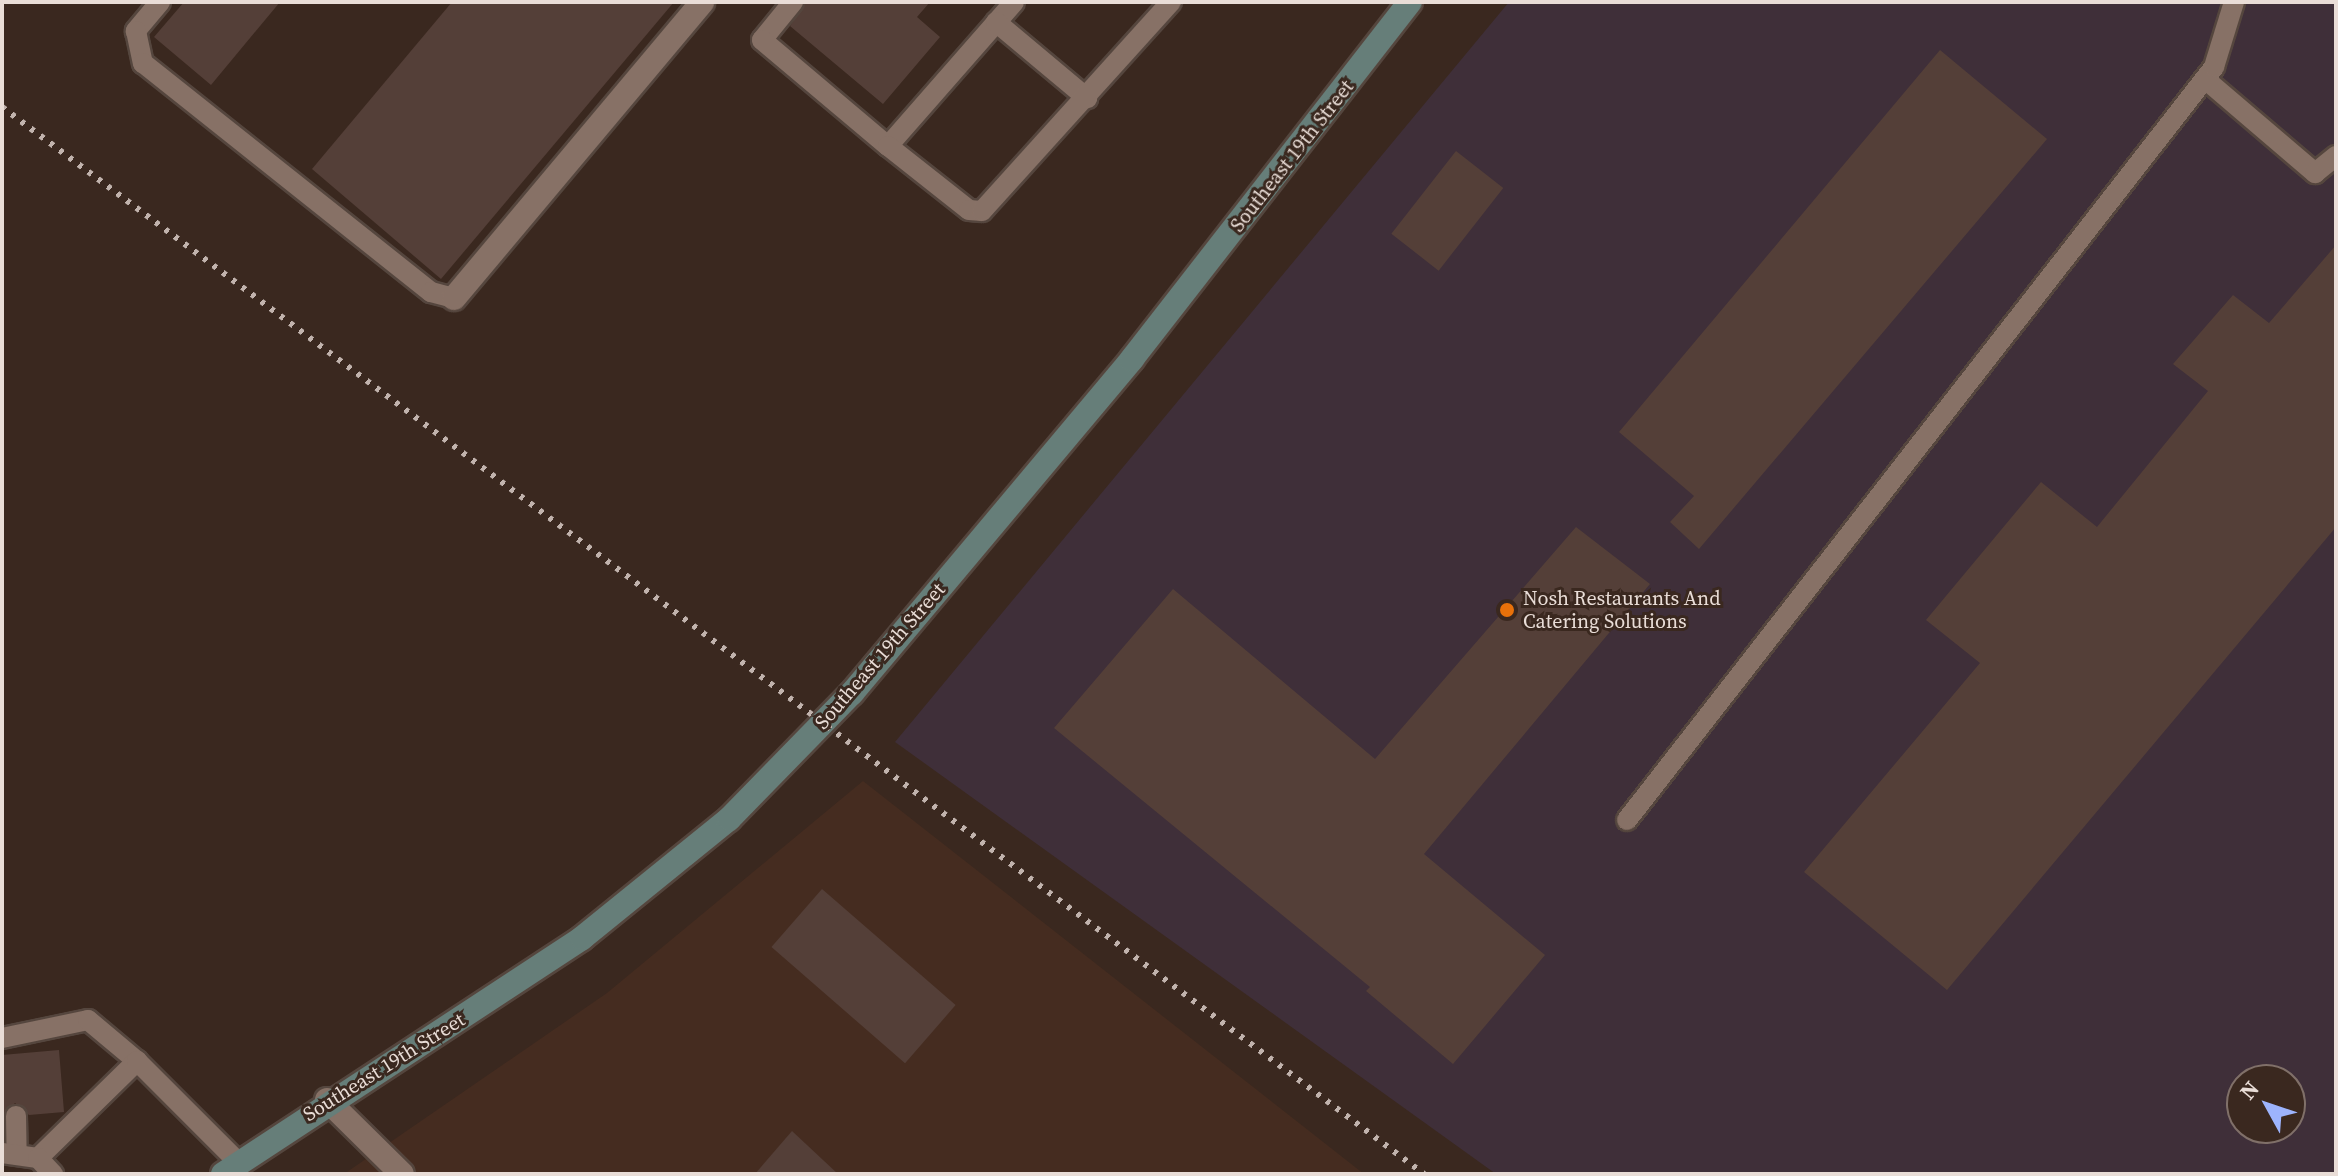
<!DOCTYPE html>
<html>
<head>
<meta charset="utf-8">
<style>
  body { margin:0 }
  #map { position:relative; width:2338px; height:1176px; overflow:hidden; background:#3a281f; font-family:"Source Serif 4",serif }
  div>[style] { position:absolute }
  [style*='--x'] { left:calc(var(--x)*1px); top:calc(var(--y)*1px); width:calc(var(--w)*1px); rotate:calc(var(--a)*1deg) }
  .built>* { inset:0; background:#452c20 }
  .industrial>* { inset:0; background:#3f2f39 }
  .building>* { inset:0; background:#543f38; transform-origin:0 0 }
  .roads { filter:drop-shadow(2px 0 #55463e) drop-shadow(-2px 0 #55463e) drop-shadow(0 2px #55463e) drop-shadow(0 -2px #55463e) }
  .lane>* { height:20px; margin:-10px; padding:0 10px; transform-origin:10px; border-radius:10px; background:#877166 }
  .street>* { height:24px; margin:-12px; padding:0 12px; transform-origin:12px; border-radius:12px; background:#877166 }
  .secondary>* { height:24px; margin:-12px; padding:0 12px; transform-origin:12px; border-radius:12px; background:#667e79 }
  .rail>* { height:6px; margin-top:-3px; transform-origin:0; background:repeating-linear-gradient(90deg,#c1b3ad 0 4px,transparent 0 12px) }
  .dots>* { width:22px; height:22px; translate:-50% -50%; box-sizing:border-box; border:4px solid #3a281f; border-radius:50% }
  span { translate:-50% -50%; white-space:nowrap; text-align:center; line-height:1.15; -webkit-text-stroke:6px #3a281f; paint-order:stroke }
  .street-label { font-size:20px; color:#e9ddd7 }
  .poi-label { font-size:20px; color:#e9ddd7 }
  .left { translate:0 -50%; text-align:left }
  .frame { position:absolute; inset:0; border:4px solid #e9ddd7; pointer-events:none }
  .north { position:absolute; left:2226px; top:1064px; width:80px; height:80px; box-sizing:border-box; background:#3a281f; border:2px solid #807069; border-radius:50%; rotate:310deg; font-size:22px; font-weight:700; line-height:32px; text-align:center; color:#e9ddd7 }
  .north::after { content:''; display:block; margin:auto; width:28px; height:36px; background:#9db4fd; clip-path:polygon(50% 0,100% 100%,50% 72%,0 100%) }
</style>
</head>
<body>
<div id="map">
  <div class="built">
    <i style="clip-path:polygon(863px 781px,1364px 1174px,344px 1174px,607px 993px)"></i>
  </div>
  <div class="industrial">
    <i style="clip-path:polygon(evenodd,1509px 2px,2336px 2px,2336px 1174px,1496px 1174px,895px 742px,1509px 2px,2242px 1080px,2290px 1080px,2290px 1128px,2242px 1128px,2242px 1080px)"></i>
  </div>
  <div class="building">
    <i style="clip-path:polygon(184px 2px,280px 2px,211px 85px,154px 37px)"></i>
    <i style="clip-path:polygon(452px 2px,674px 2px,441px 279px,312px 169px)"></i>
    <i style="clip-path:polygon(806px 2px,930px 2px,917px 17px,940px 37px,883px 104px,790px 26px)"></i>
    <i style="clip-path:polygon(1940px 50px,2047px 139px,1699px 549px,1670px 522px,1694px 496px,1619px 432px)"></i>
    <i style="left:1456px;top:151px;width:60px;height:105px;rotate:38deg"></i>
    <i style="clip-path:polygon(2336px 245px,2336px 527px,1947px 990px,1804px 872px,1980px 663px,1926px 620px,2041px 482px,2097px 527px,2208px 391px,2173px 364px,2233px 295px,2269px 323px)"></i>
    <i style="clip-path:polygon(1576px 527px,1650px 584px,1424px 854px,1545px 955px,1453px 1064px,1366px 991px,1370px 987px,1054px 728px,1173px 589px,1375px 759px)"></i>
    <i style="left:822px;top:889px;width:177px;height:77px;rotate:41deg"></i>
    <i style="clip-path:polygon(59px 1050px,64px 1112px,29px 1115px,15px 1103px,2px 1117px,2px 1055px)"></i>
    <i style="clip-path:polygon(792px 1131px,838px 1174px,755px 1174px)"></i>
  </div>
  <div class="roads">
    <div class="lane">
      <i style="--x:160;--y:2;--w:38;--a:130"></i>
      <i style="--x:136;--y:31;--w:33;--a:78"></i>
      <i style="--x:143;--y:63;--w:368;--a:38.5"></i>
      <i style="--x:431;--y:292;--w:24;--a:15"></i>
      <i style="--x:793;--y:2;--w:49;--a:129.2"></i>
      <i style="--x:762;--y:40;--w:165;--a:40.1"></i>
      <i style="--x:888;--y:146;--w:191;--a:-48.8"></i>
      <i style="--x:996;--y:22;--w:119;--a:39.9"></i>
      <i style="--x:2205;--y:79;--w:145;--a:40.5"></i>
      <i style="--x:2315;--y:173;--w:27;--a:-39"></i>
      <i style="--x:888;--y:146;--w:103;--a:38.3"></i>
      <i style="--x:969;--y:210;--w:13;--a:4"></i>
      <i style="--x:982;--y:211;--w:282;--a:-47.9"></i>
      <i style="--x:1627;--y:820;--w:955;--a:-52.06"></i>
      <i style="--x:2214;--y:67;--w:68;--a:-72.9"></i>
      <i style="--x:2;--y:1038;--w:88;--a:-11.8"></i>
      <i style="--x:88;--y:1020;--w:64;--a:39.9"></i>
      <i style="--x:16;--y:1116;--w:39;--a:89"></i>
      <i style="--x:2;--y:1153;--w:36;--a:8"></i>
      <i style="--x:38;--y:1158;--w:139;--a:-44.4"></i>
      <i style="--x:137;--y:1061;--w:143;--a:45"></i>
      <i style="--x:38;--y:1158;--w:22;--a:47"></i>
    </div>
    <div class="street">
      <i style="--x:454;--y:298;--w:386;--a:-50"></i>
      <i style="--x:327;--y:1100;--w:105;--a:44.6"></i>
    </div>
    <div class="secondary">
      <i style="--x:223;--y:1174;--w:430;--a:-33.3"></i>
      <i style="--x:582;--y:938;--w:189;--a:-39"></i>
      <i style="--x:729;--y:819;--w:176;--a:-45.7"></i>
      <i style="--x:852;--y:693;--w:436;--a:-50"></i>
      <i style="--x:1132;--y:359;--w:452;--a:-52.1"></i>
    </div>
  </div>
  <div class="rail">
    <i style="--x:2;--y:107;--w:1778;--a:36.88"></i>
  </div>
  <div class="dots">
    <i style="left:1507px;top:610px;background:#e8710a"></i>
  </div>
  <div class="street-label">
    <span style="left:1292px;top:156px;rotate:-52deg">Southeast 19th Street</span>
    <span style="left:880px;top:656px;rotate:-49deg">Southeast 19th Street</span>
    <span style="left:384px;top:1067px;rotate:-32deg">Southeast 19th Street</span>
  </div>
  <div class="poi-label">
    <span class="left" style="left:1523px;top:610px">Nosh Restaurants And<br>Catering Solutions</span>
  </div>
  <div class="frame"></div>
  <div class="north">N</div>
</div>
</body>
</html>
